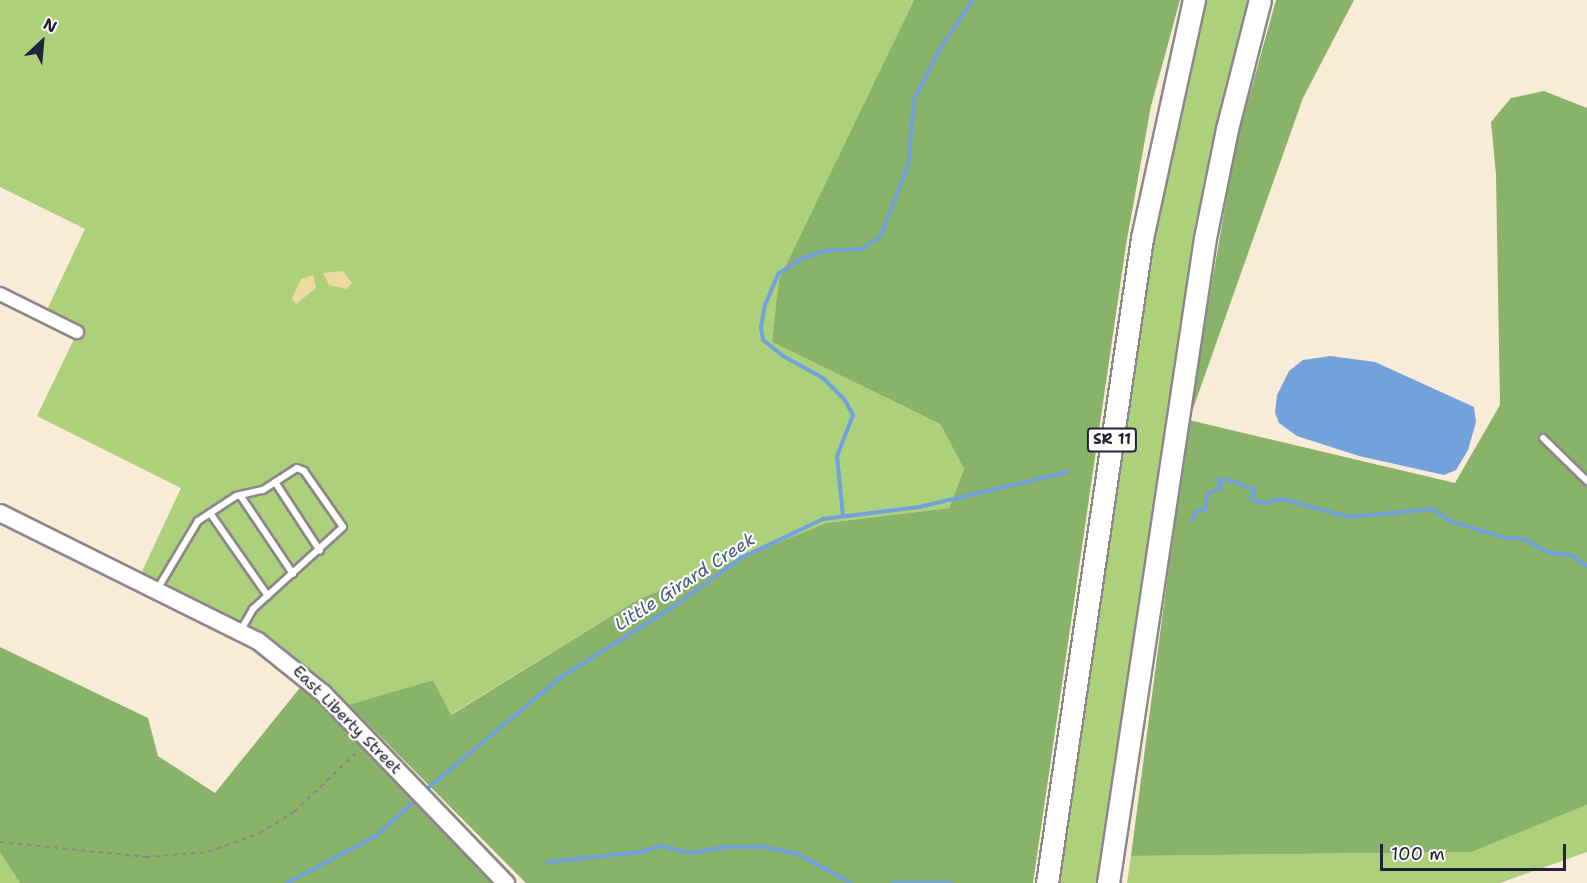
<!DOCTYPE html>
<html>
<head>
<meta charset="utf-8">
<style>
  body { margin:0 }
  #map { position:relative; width:1587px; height:883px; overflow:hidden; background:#f8ebd8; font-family:"Shantell Sans",sans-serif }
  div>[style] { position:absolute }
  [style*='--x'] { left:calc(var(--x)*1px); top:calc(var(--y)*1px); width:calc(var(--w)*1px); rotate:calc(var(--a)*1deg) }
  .green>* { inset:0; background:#add17a }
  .forest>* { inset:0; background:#8ab36a }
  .sand>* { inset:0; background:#eeda9e }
  .water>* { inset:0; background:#73a1db }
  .stream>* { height:4px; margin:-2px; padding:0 2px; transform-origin:2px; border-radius:2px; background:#73a1db }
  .path>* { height:2px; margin-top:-1px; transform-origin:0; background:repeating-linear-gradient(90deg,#8d868a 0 4.5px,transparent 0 9px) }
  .roads { filter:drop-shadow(2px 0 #8d868a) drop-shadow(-2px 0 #8d868a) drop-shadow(0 2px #8d868a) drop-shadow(0 -2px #8d868a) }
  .lane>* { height:6px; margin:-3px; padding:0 3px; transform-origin:3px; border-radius:3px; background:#fff }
  .street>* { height:12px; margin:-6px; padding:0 6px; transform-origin:6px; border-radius:6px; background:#fff }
  .secondary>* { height:16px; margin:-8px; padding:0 8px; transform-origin:8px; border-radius:8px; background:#fff }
  .highway>* { height:21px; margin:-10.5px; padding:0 10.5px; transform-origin:10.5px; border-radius:10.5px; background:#fff }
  span { translate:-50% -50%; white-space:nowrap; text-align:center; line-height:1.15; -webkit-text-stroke:4.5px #fdfcf7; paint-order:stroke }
  .shield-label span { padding:2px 4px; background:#fdfcf7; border:2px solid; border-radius:4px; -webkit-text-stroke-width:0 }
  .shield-label { font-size:15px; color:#22223b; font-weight:700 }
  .street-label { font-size:16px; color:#22223b }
  .water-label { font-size:18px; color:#465b83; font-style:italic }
  .north { position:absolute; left:12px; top:12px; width:60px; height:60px; -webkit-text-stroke:4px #fdfcf7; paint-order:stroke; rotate:26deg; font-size:16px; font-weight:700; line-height:24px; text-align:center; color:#22223b }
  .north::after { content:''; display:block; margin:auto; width:21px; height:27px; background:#22223b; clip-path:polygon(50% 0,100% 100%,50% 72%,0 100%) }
  .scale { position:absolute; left:1380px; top:844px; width:186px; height:27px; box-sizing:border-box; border:3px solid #22223b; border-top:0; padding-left:8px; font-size:18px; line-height:21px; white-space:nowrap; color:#22223b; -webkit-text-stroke:4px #fdfcf7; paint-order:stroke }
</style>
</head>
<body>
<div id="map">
  <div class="green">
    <i style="clip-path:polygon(0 0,914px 0,780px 280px,772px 342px,940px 424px,964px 469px,949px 508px,826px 523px,637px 600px,450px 715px,433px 680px,338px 709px,293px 666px,138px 580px,181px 488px,37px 416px,77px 333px,44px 316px,85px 229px,0 187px)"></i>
    <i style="clip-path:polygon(1204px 0,1248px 0,1199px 212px,1100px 883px,1055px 883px,1149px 247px)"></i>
    <i style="clip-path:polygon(1587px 805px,1587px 852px,1500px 883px,1127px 883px,1131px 856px,1470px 852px)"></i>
    <i style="clip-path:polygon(0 852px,3px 853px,20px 883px,0 883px)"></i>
  </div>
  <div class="forest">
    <i style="clip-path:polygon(914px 0,1180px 0,1151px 106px,1126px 245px,1033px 883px,526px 883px,349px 705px,433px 680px,451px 715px,637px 600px,826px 523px,949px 508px,964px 469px,940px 424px,772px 342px,779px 280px)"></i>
    <i style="clip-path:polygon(1276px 0,1354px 0,1303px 98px,1189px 420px,1455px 483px,1500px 405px,1496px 175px,1491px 122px,1511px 98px,1544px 91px,1587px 108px,1587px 805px,1471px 852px,1131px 856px,1188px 420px,1236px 144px)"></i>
    <i style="clip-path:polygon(0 647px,148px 718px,158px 756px,215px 793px,307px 679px,506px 883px,20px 883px,0 852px)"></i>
  </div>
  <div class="sand">
    <i style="clip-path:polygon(343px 271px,352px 283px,347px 289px,329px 285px,323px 273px)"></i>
    <i style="clip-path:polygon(313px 275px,316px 288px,296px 304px,292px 299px,301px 279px)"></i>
  </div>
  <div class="water">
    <i style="clip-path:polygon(1330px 356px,1375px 362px,1474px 407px,1476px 422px,1468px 450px,1456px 470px,1444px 475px,1359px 456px,1297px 436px,1279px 423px,1275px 413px,1277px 395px,1289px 371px,1303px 360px)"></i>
  </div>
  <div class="stream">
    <i style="--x:843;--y:516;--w:60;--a:-95.7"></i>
    <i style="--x:837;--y:456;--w:44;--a:-68.7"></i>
    <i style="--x:853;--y:415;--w:18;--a:-119"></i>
    <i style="--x:844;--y:399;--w:30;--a:-135"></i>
    <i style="--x:823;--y:378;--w:46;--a:-151.2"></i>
    <i style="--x:783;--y:356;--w:26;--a:-141"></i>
    <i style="--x:763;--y:340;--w:13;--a:-99"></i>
    <i style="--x:761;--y:327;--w:22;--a:-80"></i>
    <i style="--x:765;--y:305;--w:34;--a:-67"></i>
    <i style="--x:778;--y:274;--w:27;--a:-33"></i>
    <i style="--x:801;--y:259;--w:24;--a:-19"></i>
    <i style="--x:824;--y:251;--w:37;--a:-3"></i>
    <i style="--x:861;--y:249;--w:22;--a:-32"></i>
    <i style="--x:880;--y:237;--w:76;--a:-68.5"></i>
    <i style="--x:908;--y:166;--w:66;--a:-84.8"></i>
    <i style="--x:914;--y:100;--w:59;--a:-63"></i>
    <i style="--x:941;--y:47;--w:57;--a:-55.8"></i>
    <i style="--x:1192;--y:520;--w:10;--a:-61"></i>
    <i style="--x:1197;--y:511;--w:8;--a:-7"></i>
    <i style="--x:1205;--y:510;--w:16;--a:-83"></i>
    <i style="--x:1207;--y:494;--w:15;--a:-23"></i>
    <i style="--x:1221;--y:488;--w:9;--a:-111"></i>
    <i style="--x:1218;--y:480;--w:11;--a:0"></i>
    <i style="--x:1229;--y:480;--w:28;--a:21"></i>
    <i style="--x:1255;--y:490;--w:10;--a:114"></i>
    <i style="--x:1251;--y:499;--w:14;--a:17"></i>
    <i style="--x:1264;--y:503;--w:18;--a:-13"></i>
    <i style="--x:1282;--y:499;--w:69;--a:15"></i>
    <i style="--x:1349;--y:517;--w:84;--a:-5.4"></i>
    <i style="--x:1433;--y:509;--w:21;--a:35"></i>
    <i style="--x:1450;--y:521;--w:59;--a:16.9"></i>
    <i style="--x:1506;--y:538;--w:18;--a:3"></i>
    <i style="--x:1524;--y:539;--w:29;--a:29"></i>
    <i style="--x:1549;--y:553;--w:22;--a:5"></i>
    <i style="--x:1571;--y:555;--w:19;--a:35"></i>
    <i style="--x:429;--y:787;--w:172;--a:-39.8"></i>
    <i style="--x:561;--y:677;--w:132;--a:-32"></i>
    <i style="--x:673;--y:607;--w:84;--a:-35.8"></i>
    <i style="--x:741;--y:558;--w:91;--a:-25.4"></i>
    <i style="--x:823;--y:519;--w:97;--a:-7.1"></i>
    <i style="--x:919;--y:507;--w:153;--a:-13.2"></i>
    <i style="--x:548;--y:862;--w:94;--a:-6.1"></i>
    <i style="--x:641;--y:852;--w:19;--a:-18"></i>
    <i style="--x:659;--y:846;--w:35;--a:12"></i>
    <i style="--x:693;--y:853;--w:33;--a:-11"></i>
    <i style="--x:725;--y:847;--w:39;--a:0"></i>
    <i style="--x:764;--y:847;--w:35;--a:12"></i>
    <i style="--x:798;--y:854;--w:60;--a:28.7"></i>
    <i style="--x:287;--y:883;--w:101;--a:-27.8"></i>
    <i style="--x:376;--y:836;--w:50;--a:-42.6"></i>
    <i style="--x:891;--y:883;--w:61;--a:0"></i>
  </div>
  <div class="path">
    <i style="--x:0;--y:842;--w:147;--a:5.9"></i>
    <i style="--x:146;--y:857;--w:62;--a:-4.6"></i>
    <i style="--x:208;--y:852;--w:55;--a:-20.1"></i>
    <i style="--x:260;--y:833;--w:40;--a:-32"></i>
    <i style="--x:294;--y:812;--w:88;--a:-43.6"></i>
  </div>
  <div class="roads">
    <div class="lane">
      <i style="--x:1543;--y:438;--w:62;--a:44.3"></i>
      <i style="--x:275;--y:482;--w:82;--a:56.9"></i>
      <i style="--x:240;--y:495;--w:95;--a:56.1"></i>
      <i style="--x:210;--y:513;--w:101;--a:55.1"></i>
      <i style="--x:158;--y:588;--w:78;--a:-59.2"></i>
      <i style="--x:198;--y:521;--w:45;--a:-33.3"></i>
      <i style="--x:236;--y:496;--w:28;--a:-13"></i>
      <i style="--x:263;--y:490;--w:40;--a:-32.9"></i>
      <i style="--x:297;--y:468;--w:8;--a:23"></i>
      <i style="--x:304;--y:471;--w:68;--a:55.1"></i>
      <i style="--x:343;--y:527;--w:122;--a:137.7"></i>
      <i style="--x:253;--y:609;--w:24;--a:120"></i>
    </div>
    <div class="street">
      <i style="--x:0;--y:294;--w:86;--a:26.3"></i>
    </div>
    <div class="secondary">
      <i style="--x:0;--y:513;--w:288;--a:26.4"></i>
      <i style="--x:258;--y:641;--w:83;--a:38.7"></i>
      <i style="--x:323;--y:693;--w:264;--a:46.1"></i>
    </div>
    <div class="highway">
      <i style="--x:1047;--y:883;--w:652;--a:-81.62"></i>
      <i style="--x:1142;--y:238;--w:244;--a:-77.7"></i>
      <i style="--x:1108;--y:883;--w:652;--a:-81.45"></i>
      <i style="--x:1205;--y:238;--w:111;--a:-78.6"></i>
      <i style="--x:1227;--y:129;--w:133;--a:-75.7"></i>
    </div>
  </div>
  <div class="shield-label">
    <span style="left:1112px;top:440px">SR 11</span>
  </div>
  <div class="street-label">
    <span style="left:347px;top:720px;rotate:45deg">East Liberty Street</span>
  </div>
  <div class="water-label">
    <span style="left:685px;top:582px;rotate:-33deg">Little Girard Creek</span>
  </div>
  <div class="north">N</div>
  <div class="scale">100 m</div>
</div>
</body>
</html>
